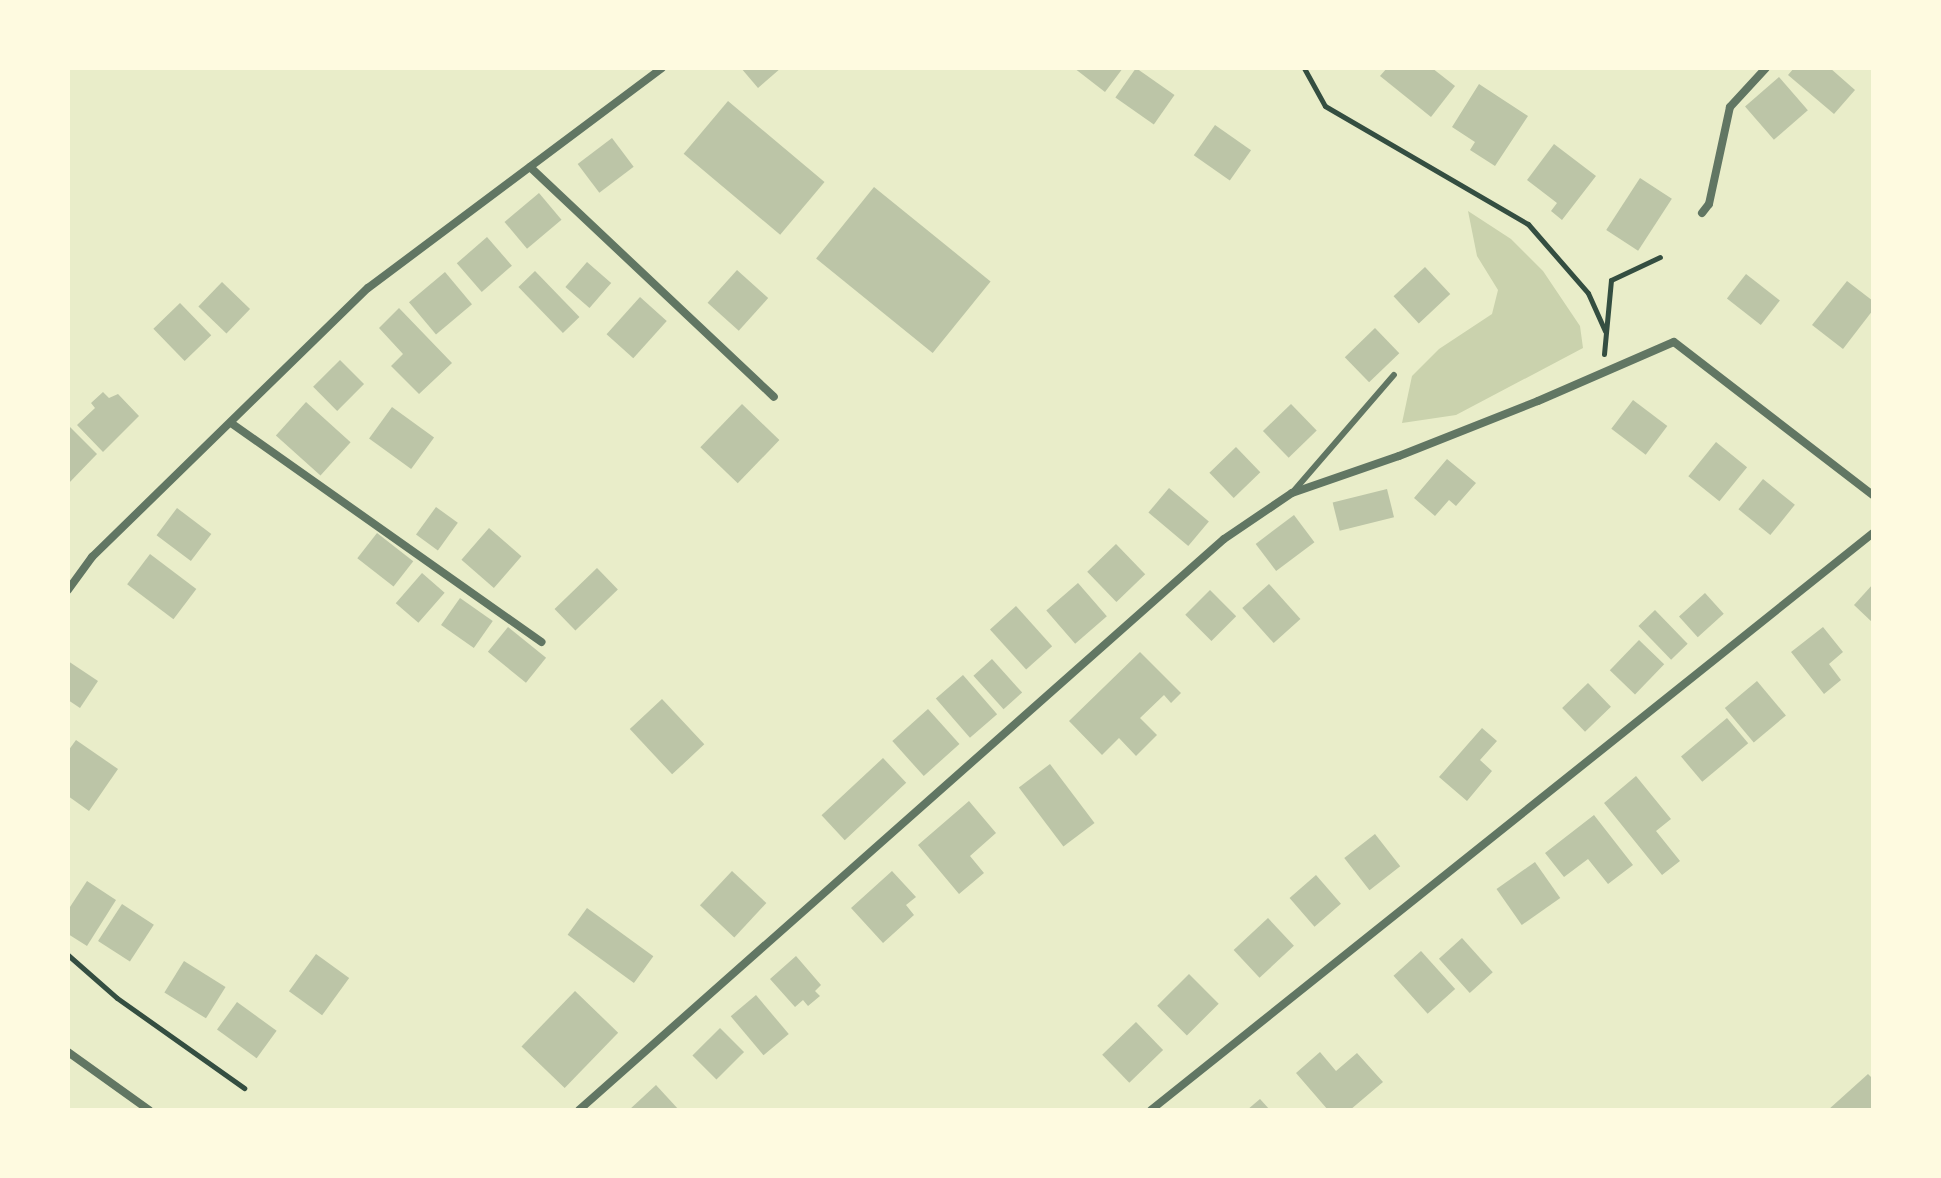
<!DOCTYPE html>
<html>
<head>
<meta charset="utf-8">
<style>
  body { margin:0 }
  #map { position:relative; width:1941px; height:1178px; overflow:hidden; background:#e9edc9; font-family:Inter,sans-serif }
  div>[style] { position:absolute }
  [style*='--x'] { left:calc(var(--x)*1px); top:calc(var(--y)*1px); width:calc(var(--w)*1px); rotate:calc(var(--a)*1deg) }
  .green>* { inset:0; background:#cad2ad }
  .building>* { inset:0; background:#bcc5a7; transform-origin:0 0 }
  .path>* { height:5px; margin:-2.5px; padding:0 2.5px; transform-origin:2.5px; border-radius:2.5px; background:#344e41 }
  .service>* { height:6px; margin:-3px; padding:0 3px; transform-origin:3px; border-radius:3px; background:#617663 }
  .minor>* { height:8px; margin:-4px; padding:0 4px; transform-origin:4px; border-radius:4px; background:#617663 }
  span { translate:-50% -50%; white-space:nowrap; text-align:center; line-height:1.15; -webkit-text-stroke:6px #fefae0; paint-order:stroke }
  .frame { position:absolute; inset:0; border:70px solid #fefae0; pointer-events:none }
</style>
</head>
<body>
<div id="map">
  <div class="green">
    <i style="clip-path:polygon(1468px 211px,1511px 239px,1543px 271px,1580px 326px,1583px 348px,1456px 415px,1402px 423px,1412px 376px,1439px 349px,1492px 314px,1498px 290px,1477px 256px)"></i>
  </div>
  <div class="building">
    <i style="clip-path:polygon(741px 68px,781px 68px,758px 88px)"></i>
    <i style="clip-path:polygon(1074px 68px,1123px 68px,1105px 92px)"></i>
    <i style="left:1136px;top:68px;width:47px;height:36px;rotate:35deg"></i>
    <i style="clip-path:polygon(1387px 68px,1432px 68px,1455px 86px,1431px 117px,1380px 76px)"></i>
    <i style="clip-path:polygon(1794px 68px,1830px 68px,1855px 90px,1834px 114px,1788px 75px)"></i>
    <i style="left:1779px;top:77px;width:44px;height:45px;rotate:49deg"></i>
    <i style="clip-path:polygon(1479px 84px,1528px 116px,1495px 166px,1470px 150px,1475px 142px,1452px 127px)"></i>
    <i style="left:728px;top:101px;width:126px;height:69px;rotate:40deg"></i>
    <i style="left:1215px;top:125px;width:44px;height:37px;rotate:35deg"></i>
    <i style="left:612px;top:138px;width:36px;height:43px;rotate:53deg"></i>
    <i style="clip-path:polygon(1554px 144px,1596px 176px,1562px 220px,1551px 211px,1557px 203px,1527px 180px)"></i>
    <i style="left:1640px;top:178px;width:38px;height:62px;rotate:33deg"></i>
    <i style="left:874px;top:187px;width:150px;height:92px;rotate:39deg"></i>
    <i style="left:539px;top:193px;width:35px;height:45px;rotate:50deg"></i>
    <i style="left:487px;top:237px;width:38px;height:40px;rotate:49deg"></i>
    <i style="left:587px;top:262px;width:32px;height:33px;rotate:41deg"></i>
    <i style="left:1425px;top:267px;width:37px;height:43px;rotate:47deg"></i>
    <i style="left:737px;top:270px;width:42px;height:44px;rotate:42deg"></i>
    <i style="left:535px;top:271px;width:64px;height:23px;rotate:46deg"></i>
    <i style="left:445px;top:272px;width:42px;height:47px;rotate:50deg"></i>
    <i style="left:1746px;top:274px;width:43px;height:31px;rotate:38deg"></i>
    <i style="clip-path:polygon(1847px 281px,1873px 301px,1873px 310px,1843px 349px,1812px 325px)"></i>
    <i style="left:222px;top:282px;width:39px;height:34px;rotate:44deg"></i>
    <i style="left:640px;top:297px;width:36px;height:50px;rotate:42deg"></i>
    <i style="left:180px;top:303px;width:45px;height:37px;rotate:46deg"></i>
    <i style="clip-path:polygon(399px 308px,452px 363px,419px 394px,391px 366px,403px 354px,379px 328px)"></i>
    <i style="left:1375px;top:328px;width:35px;height:42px;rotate:46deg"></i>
    <i style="left:340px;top:360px;width:34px;height:38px;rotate:45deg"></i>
    <i style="clip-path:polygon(103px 392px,109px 398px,118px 394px,139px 416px,103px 452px,77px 425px,95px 408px,91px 403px)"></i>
    <i style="left:1633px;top:400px;width:43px;height:36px;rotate:37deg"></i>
    <i style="left:306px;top:402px;width:60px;height:45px;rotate:42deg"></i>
    <i style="left:742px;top:404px;width:52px;height:60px;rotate:44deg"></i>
    <i style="left:1291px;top:404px;width:37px;height:39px;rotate:46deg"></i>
    <i style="left:392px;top:407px;width:52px;height:39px;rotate:36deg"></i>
    <i style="clip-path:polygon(68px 425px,97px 454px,68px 484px)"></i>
    <i style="left:1716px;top:442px;width:40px;height:44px;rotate:39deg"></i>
    <i style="left:1236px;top:447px;width:35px;height:37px;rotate:46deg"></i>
    <i style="clip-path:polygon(1447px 459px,1476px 483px,1456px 506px,1449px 500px,1435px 516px,1414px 498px)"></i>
    <i style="left:1763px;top:479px;width:41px;height:39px;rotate:39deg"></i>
    <i style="left:1169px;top:488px;width:52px;height:32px;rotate:40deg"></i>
    <i style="left:1387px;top:489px;width:29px;height:56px;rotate:76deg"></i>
    <i style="left:436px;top:507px;width:27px;height:34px;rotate:36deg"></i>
    <i style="left:177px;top:508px;width:43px;height:34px;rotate:37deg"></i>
    <i style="left:1294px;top:515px;width:34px;height:48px;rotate:53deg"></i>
    <i style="left:489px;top:528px;width:43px;height:42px;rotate:41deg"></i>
    <i style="left:377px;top:533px;width:46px;height:32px;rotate:38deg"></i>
    <i style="left:1116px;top:544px;width:42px;height:40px;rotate:46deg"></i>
    <i style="left:150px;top:554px;width:58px;height:38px;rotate:37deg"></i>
    <i style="left:597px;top:568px;width:30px;height:59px;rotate:46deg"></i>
    <i style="left:422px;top:573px;width:30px;height:40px;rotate:41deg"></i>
    <i style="left:1078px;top:583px;width:44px;height:42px;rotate:49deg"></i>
    <i style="left:1269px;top:584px;width:47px;height:36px;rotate:48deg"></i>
    <i style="clip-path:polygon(1873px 584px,1873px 623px,1854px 605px)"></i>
    <i style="left:1210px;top:590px;width:37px;height:35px;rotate:45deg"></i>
    <i style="left:1705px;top:593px;width:28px;height:35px;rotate:48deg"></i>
    <i style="left:460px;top:598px;width:40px;height:33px;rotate:35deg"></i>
    <i style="left:1016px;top:606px;width:54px;height:35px;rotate:48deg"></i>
    <i style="left:1655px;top:610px;width:47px;height:23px;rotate:46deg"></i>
    <i style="left:508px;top:627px;width:49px;height:32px;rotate:39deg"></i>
    <i style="clip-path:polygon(1823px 627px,1843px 652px,1829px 664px,1841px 680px,1824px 694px,1791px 652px)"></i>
    <i style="left:1639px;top:640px;width:35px;height:42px;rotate:44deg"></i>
    <i style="clip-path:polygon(1140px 652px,1181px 693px,1171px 703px,1164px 695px,1140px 718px,1157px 735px,1136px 756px,1119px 738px,1102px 755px,1069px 721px)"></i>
    <i style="left:992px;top:659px;width:45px;height:25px;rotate:48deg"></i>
    <i style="clip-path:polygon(68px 661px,98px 681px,80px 708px,68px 700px)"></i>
    <i style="left:963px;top:675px;width:52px;height:36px;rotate:49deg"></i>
    <i style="left:1757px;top:681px;width:45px;height:42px;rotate:50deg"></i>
    <i style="left:1588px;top:683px;width:33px;height:36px;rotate:46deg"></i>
    <i style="left:662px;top:699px;width:62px;height:44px;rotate:47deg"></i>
    <i style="left:928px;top:709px;width:47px;height:48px;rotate:48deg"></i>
    <i style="left:1727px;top:718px;width:33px;height:60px;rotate:50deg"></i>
    <i style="clip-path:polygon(1482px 728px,1497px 741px,1480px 760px,1492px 771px,1467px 801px,1439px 777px)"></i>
    <i style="clip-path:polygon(76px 740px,118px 769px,89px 811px,68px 796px,68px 751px)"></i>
    <i style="left:883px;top:758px;width:34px;height:84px;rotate:47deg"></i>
    <i style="left:1050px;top:764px;width:74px;height:39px;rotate:53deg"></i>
    <i style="clip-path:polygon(1636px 776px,1671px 819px,1656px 831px,1680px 861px,1662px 875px,1604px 803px)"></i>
    <i style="clip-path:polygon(969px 801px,996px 833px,970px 856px,984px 873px,959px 894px,918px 845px)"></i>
    <i style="clip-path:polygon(1594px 815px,1633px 865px,1608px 884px,1588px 859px,1564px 877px,1545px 853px)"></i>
    <i style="left:1375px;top:834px;width:41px;height:39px;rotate:52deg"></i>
    <i style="left:1535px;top:862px;width:44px;height:47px;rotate:55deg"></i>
    <i style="left:732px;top:871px;width:47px;height:47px;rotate:43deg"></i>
    <i style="clip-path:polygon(892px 871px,916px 897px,906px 905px,914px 915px,883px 943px,851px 908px)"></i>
    <i style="left:1316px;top:875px;width:38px;height:35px;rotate:49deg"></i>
    <i style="clip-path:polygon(87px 881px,116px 900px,87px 946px,68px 934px,68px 910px)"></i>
    <i style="left:122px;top:904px;width:38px;height:44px;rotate:33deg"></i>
    <i style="left:587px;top:908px;width:82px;height:33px;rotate:36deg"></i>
    <i style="left:1268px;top:918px;width:38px;height:47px;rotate:47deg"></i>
    <i style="left:1462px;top:938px;width:46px;height:31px;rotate:48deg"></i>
    <i style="left:1421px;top:951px;width:51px;height:37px;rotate:48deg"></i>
    <i style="left:316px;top:954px;width:41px;height:46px;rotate:36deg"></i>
    <i style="clip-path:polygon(796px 956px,821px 985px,815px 991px,820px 996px,808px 1006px,803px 1000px,795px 1007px,770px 979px)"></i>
    <i style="left:184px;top:961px;width:49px;height:37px;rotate:32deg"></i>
    <i style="left:1189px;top:974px;width:42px;height:45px;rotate:45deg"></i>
    <i style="left:575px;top:991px;width:60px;height:77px;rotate:44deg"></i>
    <i style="left:756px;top:995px;width:51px;height:33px;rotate:50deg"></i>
    <i style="left:237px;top:1002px;width:49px;height:34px;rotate:36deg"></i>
    <i style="left:1136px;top:1022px;width:39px;height:47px;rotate:46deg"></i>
    <i style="left:720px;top:1028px;width:34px;height:39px;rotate:45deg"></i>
    <i style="clip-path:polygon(1320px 1052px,1336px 1071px,1357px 1053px,1383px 1082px,1350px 1110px,1328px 1110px,1296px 1073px)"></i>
    <i style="clip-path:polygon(1868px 1074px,1873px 1079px,1873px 1110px,1828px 1110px)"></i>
    <i style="clip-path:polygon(656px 1085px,679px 1110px,629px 1110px)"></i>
    <i style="clip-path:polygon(1260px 1099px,1270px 1110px,1247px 1110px)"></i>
  </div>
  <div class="path">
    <i style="--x:1304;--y:68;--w:43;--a:61.1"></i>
    <i style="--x:1325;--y:106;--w:235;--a:30.2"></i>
    <i style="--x:1528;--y:224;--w:91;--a:49"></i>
    <i style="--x:1588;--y:293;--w:42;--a:65.9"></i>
    <i style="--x:1604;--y:354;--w:74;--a:-84.6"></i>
    <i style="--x:1611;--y:280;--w:54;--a:-25.1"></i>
    <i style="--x:68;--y:955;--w:65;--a:41.3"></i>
    <i style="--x:117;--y:998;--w:156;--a:35.3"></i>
  </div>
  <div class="service">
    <i style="--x:1292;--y:493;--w:156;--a:-49.2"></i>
  </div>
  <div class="minor">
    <i style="--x:530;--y:167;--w:335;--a:43.3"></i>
    <i style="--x:1702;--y:213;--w:11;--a:-52"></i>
    <i style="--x:1709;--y:204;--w:99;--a:-77.8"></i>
    <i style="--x:1730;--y:107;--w:53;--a:-47.3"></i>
    <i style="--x:231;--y:423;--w:380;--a:35.2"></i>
    <i style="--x:68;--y:590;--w:41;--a:-54"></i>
    <i style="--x:92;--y:557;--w:385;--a:-44.3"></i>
    <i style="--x:368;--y:288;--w:367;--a:-36.8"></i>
    <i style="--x:68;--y:1052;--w:100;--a:35.6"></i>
    <i style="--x:579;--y:1110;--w:861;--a:-41.52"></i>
    <i style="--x:1224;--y:539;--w:82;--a:-34.1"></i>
    <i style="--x:1292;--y:493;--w:113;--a:-19.1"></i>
    <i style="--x:1399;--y:456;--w:149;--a:-21.6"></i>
    <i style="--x:1538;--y:401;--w:148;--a:-23.5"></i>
    <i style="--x:1674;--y:342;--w:251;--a:37.6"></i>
    <i style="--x:1151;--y:1110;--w:924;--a:-38.63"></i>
  </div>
  <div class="frame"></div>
</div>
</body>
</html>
